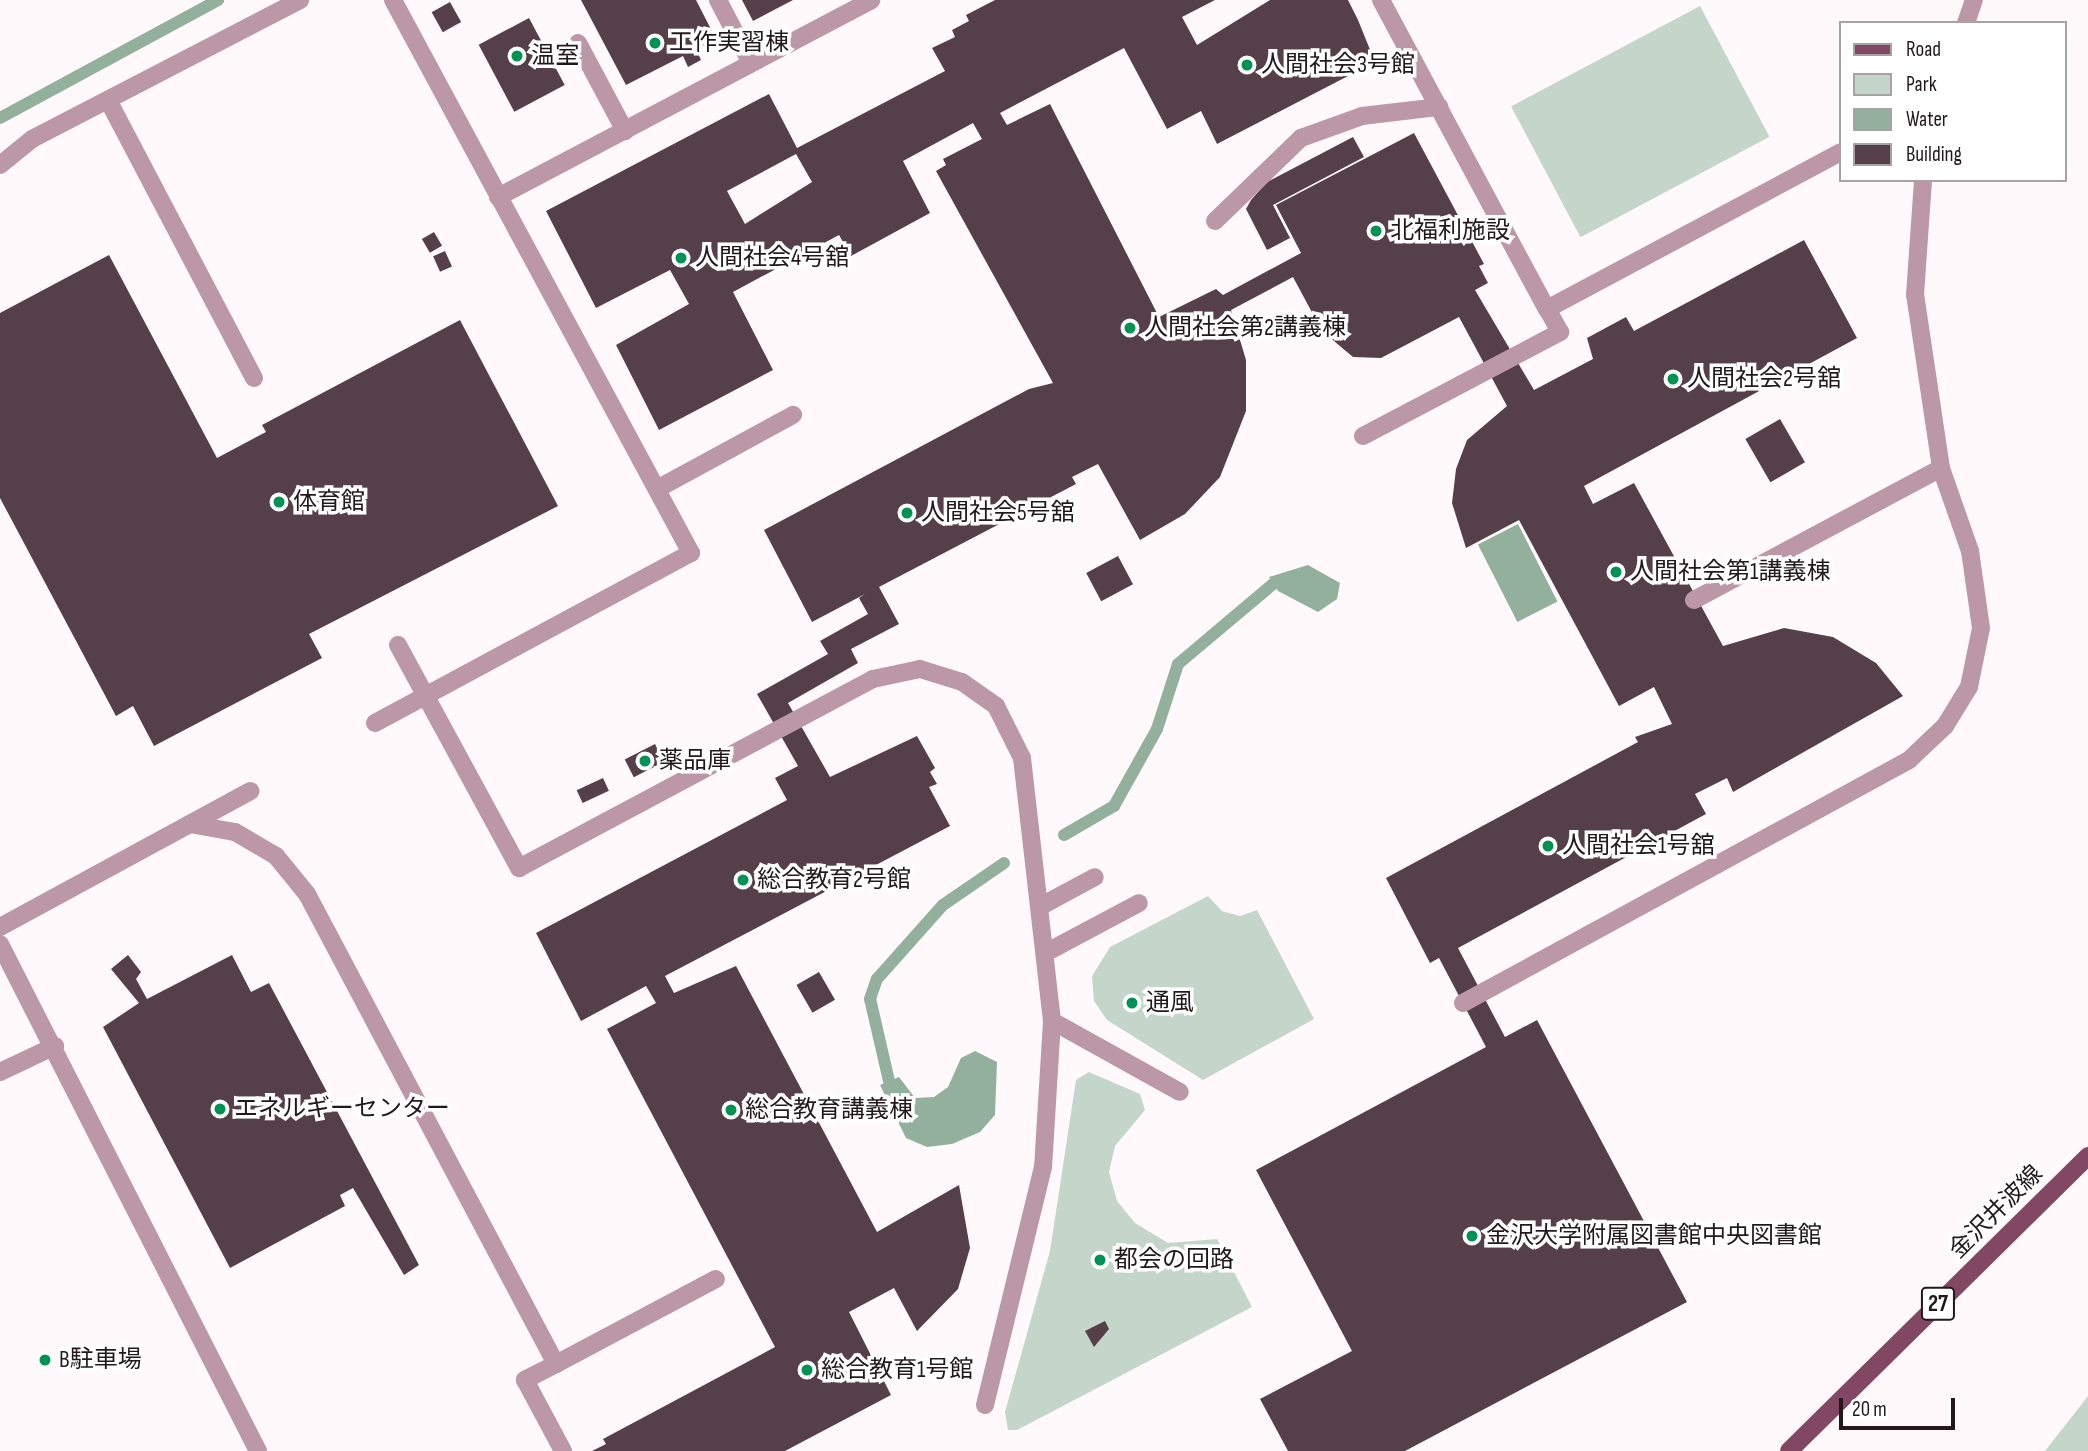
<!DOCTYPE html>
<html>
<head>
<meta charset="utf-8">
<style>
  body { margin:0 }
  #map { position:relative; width:2088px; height:1451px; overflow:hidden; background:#fff9fb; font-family:"Sofia Sans Condensed","Noto Sans JP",sans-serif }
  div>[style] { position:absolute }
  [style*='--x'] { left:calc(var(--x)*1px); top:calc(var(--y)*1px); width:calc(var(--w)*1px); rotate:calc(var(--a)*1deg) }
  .green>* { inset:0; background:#c3d6c9; transform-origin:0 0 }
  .water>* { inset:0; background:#93b09c; transform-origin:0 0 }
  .stream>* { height:12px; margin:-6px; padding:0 6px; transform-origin:6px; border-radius:6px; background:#93b09c }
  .building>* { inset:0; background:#553f48; transform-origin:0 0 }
  .minor>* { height:18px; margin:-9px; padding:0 9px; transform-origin:9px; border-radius:9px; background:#bc98a7 }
  .major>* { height:18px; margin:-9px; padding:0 9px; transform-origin:9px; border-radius:9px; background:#824762 }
  .dots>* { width:19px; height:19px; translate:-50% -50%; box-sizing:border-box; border:4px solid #fff; border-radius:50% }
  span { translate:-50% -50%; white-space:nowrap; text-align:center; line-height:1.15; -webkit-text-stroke:7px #fff; paint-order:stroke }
  .shield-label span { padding:2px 5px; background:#fff; border:2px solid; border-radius:5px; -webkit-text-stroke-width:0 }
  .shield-label { font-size:23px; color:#23191d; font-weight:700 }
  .poi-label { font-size:24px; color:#23191d }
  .left { translate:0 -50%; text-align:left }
  .street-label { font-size:24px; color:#23191d }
  .legend { position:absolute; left:1839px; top:21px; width:228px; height:161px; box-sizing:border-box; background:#fff; border:2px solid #a7a3a5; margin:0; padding:9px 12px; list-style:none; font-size:21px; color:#23191d }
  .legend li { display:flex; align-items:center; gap:14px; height:35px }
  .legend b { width:35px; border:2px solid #a7a3a5 }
  .scale { position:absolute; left:1839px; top:1398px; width:116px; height:32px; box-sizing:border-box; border:4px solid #23191d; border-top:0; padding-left:9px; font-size:21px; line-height:24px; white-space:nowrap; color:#23191d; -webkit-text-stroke:5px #fff; paint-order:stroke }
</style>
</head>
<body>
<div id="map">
  <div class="green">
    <i style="left:1700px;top:6px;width:148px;height:214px;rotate:62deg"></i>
    <i style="clip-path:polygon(1208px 896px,1222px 911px,1240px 916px,1257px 910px,1314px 1019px,1203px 1080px,1107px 1020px,1094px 1001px,1092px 976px,1110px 947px)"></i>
    <i style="clip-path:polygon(1089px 1072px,1140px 1094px,1145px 1110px,1115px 1146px,1109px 1172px,1117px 1201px,1135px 1223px,1168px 1243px,1217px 1239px,1252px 1307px,1017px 1430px,1008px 1430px,1005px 1412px,1050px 1251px,1076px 1080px)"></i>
    <i style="clip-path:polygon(2088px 1396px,2088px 1451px,2045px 1451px)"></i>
  </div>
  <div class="water">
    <i style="left:1518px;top:524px;width:87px;height:45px;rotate:63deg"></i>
    <i style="clip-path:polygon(1308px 565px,1340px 583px,1337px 599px,1318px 612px,1278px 591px,1269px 577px)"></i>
    <i style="clip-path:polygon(975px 1051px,997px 1062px,995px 1115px,980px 1132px,952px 1144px,927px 1147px,906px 1138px,880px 1085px,899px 1077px,915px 1098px,934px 1097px,948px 1087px,961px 1058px)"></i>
  </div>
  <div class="stream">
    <i style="--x:0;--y:118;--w:248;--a:-28.4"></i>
    <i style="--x:1064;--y:835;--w:58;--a:-30.1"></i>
    <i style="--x:1114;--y:806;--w:88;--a:-60.8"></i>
    <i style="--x:1157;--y:729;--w:68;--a:-72.1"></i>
    <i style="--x:1178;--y:664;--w:124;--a:-40.1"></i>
    <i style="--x:889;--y:1081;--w:84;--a:-103"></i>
    <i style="--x:870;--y:999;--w:21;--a:-71"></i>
    <i style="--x:877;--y:979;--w:99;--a:-48.3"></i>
    <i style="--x:943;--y:905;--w:74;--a:-34.5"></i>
  </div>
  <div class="building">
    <i style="clip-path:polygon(581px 0,696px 0,716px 39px,696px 49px,701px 60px,688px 67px,683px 56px,626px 85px)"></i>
    <i style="clip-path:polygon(742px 0,793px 0,753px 21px)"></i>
    <i style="clip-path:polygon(evenodd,995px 0,1215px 0,1182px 17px,1197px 45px,1270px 0,1348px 0,1358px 20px,1375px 62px,1217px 144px,1201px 111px,1167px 129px,1124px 48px,1000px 113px,1007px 125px,1050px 104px,1159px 317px,1216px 289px,1223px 295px,1301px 253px,1276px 205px,1414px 133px,1484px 264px,1479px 266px,1488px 283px,1475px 290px,1534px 390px,1593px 359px,1587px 338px,1626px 317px,1634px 331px,1804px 240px,1857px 338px,1584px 486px,1593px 504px,1634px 483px,1723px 646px,1784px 628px,1833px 637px,1876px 663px,1903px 696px,1733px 792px,1727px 778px,1695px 794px,1706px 814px,1458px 948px,1505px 1037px,1537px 1020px,1687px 1302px,1405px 1451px,1288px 1451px,1260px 1399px,1352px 1351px,1256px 1170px,1486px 1047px,1439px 958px,1430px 963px,1386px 878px,1638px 742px,1635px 737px,1672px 724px,1654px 687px,1619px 706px,1519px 520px,1466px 548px,1452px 503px,1456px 469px,1467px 440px,1507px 406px,1459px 317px,1381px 358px,1353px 357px,1322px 331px,1293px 277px,1231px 310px,1246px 360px,1246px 411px,1220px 477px,1185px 514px,1140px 540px,1098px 464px,1072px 477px,1076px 484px,879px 587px,899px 624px,851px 649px,858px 663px,788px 703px,830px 777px,917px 736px,935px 768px,930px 772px,937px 784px,929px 787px,950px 826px,665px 976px,674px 993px,736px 966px,877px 1232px,959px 1185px,970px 1248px,958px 1289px,917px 1331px,894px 1288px,849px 1312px,891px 1395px,785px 1451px,592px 1451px,606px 1444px,603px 1439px,775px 1347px,607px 1029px,656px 1003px,646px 986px,581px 1021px,536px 933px,787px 800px,775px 778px,798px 766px,757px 694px,828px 654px,820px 641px,868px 614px,859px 598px,865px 594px,812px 622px,764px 530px,1029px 389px,1053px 383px,936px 171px,946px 165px,943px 159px,982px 139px,973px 123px,903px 161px,930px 213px,851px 256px,839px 235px,733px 292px,773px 370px,659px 430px,616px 345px,689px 304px,670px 270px,596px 308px,546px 211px,769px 94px,797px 148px,945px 71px,932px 48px,955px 37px,952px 30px,969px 21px,966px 15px,995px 0,796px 154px,812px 182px,745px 224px,727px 191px,796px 154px)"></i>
    <i style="left:450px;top:2px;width:23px;height:21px;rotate:61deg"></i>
    <i style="left:529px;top:18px;width:76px;height:57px;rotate:62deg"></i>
    <i style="clip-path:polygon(1353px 137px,1364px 157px,1273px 205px,1290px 238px,1267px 250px,1246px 209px,1251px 200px,1267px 182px)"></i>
    <i style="left:434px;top:232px;width:16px;height:14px;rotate:60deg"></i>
    <i style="left:445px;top:251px;width:17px;height:13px;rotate:66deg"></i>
    <i style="clip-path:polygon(109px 255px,217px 458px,266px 432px,262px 425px,460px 320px,558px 506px,309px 634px,322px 658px,154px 746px,133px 706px,116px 716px,0 498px,0 313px)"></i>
    <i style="left:1780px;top:419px;width:50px;height:40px;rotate:60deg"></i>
    <i style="left:1118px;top:556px;width:32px;height:36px;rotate:62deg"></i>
    <i style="left:655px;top:744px;width:20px;height:34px;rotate:63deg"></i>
    <i style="left:603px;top:778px;width:14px;height:29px;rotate:65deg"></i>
    <i style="clip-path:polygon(128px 955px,141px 972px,136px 979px,147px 999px,232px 955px,251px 992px,269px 983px,419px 1265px,404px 1275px,353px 1188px,340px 1195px,345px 1206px,230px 1268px,103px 1027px,139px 1003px,111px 969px)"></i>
    <i style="left:819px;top:972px;width:32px;height:26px;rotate:60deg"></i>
    <i style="clip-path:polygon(1105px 1321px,1109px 1329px,1094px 1347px,1085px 1331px)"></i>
  </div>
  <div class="minor">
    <i style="--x:718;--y:0;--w:71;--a:62.4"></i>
    <i style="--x:1381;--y:0;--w:351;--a:61.8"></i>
    <i style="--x:1966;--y:23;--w:24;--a:-71"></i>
    <i style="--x:578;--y:43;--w:100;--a:61.9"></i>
    <i style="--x:108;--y:100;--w:314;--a:62.3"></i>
    <i style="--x:0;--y:165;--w:41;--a:-39.1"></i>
    <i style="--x:32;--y:139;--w:302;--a:-27.4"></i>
    <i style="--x:498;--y:197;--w:422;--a:-27.8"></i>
    <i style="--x:1215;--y:221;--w:120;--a:-44"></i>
    <i style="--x:1301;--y:138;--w:65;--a:-19.8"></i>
    <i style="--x:1362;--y:116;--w:78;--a:-6.7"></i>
    <i style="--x:1363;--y:436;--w:223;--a:-27.8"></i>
    <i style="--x:1560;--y:332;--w:26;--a:-119"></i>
    <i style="--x:1547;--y:309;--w:333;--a:-28.1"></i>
    <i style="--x:657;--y:489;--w:155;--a:-28.6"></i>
    <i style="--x:1694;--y:600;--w:280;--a:-28.1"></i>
    <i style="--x:398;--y:645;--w:254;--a:61.5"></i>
    <i style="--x:519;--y:868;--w:401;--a:-28.1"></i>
    <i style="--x:873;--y:679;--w:48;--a:-12"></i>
    <i style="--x:920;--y:669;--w:44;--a:17.2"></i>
    <i style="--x:962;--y:682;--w:42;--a:35.2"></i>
    <i style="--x:996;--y:706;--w:58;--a:63.4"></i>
    <i style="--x:1022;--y:758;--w:265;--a:83.5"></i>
    <i style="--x:1052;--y:1021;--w:146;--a:93.5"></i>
    <i style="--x:1043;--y:1167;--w:245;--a:103.7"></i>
    <i style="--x:375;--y:723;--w:359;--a:-28.3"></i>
    <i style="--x:691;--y:553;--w:628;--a:-118.32"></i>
    <i style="--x:190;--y:824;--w:46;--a:10.1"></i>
    <i style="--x:235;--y:832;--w:48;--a:30.3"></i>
    <i style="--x:276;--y:856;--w:49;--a:50.8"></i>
    <i style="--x:307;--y:894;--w:532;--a:62.09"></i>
    <i style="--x:556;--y:1364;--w:181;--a:-28"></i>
    <i style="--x:1041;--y:906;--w:61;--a:-28.2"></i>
    <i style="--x:0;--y:927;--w:285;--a:-28.5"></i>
    <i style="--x:0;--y:944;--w:569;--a:63.03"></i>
    <i style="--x:1047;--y:952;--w:104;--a:-28"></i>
    <i style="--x:1463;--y:1003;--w:508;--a:-28.58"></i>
    <i style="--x:1909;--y:760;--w:50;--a:-43.4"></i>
    <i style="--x:1945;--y:726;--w:46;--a:-58.4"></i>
    <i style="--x:1969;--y:687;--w:60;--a:-78.5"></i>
    <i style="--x:1981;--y:628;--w:78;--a:-98.1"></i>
    <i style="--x:1970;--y:551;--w:88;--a:-109.3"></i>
    <i style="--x:1941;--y:468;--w:175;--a:-98.5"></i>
    <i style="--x:1915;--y:295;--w:115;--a:-86"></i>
    <i style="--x:1052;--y:1021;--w:146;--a:29"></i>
    <i style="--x:0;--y:1072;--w:61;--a:-25.3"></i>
    <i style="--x:556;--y:1364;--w:35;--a:153"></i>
    <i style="--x:525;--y:1380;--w:81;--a:61.8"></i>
  </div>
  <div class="major">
    <i style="--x:1789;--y:1451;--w:420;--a:-44.6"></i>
  </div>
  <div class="dots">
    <i style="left:655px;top:43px;background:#009253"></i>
    <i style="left:517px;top:56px;background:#009253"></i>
    <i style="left:1247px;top:65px;background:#009253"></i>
    <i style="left:1376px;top:231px;background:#009253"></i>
    <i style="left:681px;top:258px;background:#009253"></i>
    <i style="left:1130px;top:328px;background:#009253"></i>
    <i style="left:1673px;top:379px;background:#009253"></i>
    <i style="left:279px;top:502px;background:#009253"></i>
    <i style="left:907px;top:513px;background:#009253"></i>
    <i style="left:1616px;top:572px;background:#009253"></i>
    <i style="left:645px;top:761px;background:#009253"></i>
    <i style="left:1548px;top:846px;background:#009253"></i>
    <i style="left:743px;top:880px;background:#009253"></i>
    <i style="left:1132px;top:1003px;background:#009253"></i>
    <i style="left:220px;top:1109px;background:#009253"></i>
    <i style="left:731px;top:1110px;background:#009253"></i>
    <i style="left:1472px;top:1236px;background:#009253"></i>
    <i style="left:1100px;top:1260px;background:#009253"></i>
    <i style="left:45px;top:1360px;background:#009253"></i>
    <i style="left:807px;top:1370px;background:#009253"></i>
  </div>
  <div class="shield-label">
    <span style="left:1938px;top:1304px">27</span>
  </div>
  <div class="poi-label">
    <span class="left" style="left:669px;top:43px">工作実習棟</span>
    <span class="left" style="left:531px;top:56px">温室</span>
    <span class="left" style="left:1261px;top:65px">人間社会3号館</span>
    <span class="left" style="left:1390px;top:231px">北福利施設</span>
    <span class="left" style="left:695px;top:258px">人間社会4号舘</span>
    <span class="left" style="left:1144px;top:328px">人間社会第2講義棟</span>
    <span class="left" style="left:1687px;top:379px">人間社会2号舘</span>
    <span class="left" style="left:293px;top:502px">体育館</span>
    <span class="left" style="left:921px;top:513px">人間社会5号舘</span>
    <span class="left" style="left:1630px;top:572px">人間社会第1講義棟</span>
    <span class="left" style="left:659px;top:761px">薬品庫</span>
    <span class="left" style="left:1562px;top:846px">人間社会1号舘</span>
    <span class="left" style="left:757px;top:880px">総合教育2号館</span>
    <span class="left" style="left:1146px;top:1003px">通風</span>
    <span class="left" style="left:234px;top:1109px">エネルギーセンター</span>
    <span class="left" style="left:745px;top:1110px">総合教育講義棟</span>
    <span class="left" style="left:1486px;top:1236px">金沢大学附属図書館中央図書館</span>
    <span class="left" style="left:1114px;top:1260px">都会の回路</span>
    <span class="left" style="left:59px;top:1360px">B駐車場</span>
    <span class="left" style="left:821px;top:1370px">総合教育1号館</span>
  </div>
  <div class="street-label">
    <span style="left:1996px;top:1212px;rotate:-45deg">金沢井波線</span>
  </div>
  <ul class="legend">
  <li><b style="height:9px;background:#824762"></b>Road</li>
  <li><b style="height:19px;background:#c3d6c9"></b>Park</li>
  <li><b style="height:19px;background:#93b09c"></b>Water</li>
  <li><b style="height:19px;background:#553f48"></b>Building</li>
  </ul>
  <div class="scale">20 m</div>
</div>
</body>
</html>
